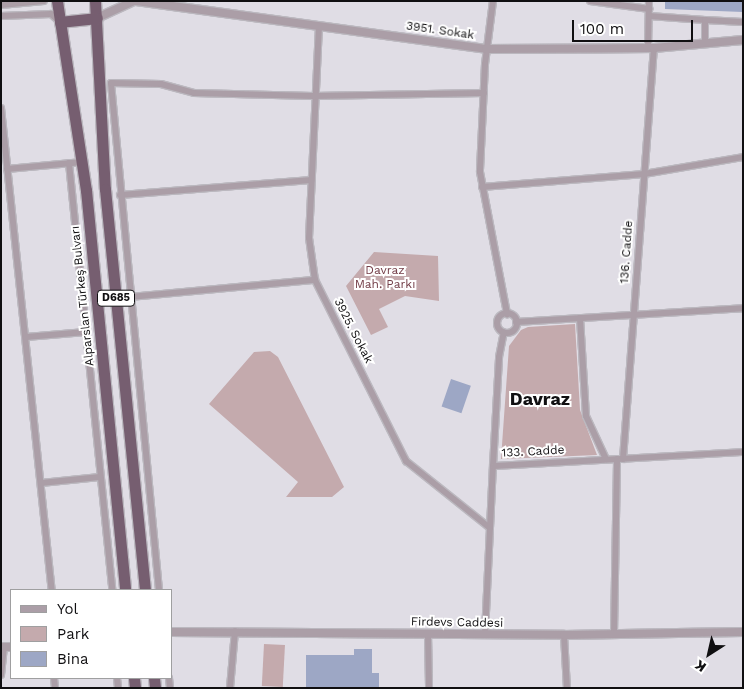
<!DOCTYPE html>
<html>
<head>
<meta charset="utf-8">
<style>
  body { margin:0 }
  #map { position:relative; width:744px; height:689px; overflow:hidden; background:#e0dde5; font-family:"Work Sans",sans-serif }
  div>[style] { position:absolute }
  [style*='--x'] { left:calc(var(--x)*1px); top:calc(var(--y)*1px); width:calc(var(--w)*1px); rotate:calc(var(--a)*1deg) }
  .green>* { inset:0; background:#c4aaad; transform-origin:0 0 }
  .building>* { inset:0; background:#9da7c5; transform-origin:0 0 }
  .roads { filter:drop-shadow(1px 0 #bbb8bf) drop-shadow(-1px 0 #bbb8bf) drop-shadow(0 1px #bbb8bf) drop-shadow(0 -1px #bbb8bf) }
  .minor>* { height:6px; margin:-3px; padding:0 3px; transform-origin:3px; border-radius:3px; background:#ab9ea7 }
  .minor>.ring { margin:-3px; padding:0; box-sizing:content-box; background:none; border:6px solid #ab9ea7; border-radius:50% }
  .tertiary>* { height:8px; margin:-4px; padding:0 4px; transform-origin:4px; border-radius:4px; background:#ab9ea7 }
  .trunk>* { height:11px; margin:-5.5px; padding:0 5.5px; transform-origin:5.5px; border-radius:5.5px; background:#765e70 }
  span { translate:-50% -50%; white-space:nowrap; text-align:center; line-height:1.15; -webkit-text-stroke:4px #fff; paint-order:stroke }
  .shield-label span { padding:1px 4px; background:#fff; border:1px solid; border-radius:4px; -webkit-text-stroke-width:0 }
  .shield-label { font-size:11px; color:#100f11; font-weight:700 }
  .street-label { font-size:12px; color:#100f11 }
  .park-label { font-size:12px; color:#733e48 }
  .district-label { font-size:18px; color:#100f11; font-weight:700 }
  .frame { position:absolute; inset:0; border:2px solid #100f11; pointer-events:none }
  .legend { position:absolute; left:10px; top:589px; width:162px; height:90px; box-sizing:border-box; background:#fff; border:1px solid #9f9fa0; margin:0; padding:6px 9px; list-style:none; font-size:15px; color:#100f11 }
  .legend li { display:flex; align-items:center; gap:10px; height:25px }
  .legend b { width:25px; border:1px solid #9f9fa0 }
  .north { position:absolute; left:684px; top:629px; width:50px; height:50px; -webkit-text-stroke:4px #fff; paint-order:stroke; rotate:215deg; font-size:14px; font-weight:700; line-height:20px; text-align:center; color:#100f11 }
  .north::after { content:''; display:block; margin:auto; width:18px; height:22px; background:#100f11; clip-path:polygon(50% 0,100% 100%,50% 72%,0 100%) }
  .scale { position:absolute; left:572px; top:20px; width:121px; height:22px; box-sizing:border-box; border:2px solid #100f11; border-top:0; padding-left:6px; font-size:15px; line-height:18px; white-space:nowrap; color:#100f11; -webkit-text-stroke:4px #fff; paint-order:stroke }
</style>
</head>
<body>
<div id="map">
  <div class="green">
    <i style="clip-path:polygon(374px 252px,438px 256px,439px 301px,405px 296px,379px 309px,388px 327px,371px 335px,346px 286px)"></i>
    <i style="clip-path:polygon(575px 324px,580px 410px,597px 455px,501px 459px,509px 346px,521px 330px,528px 327px)"></i>
    <i style="clip-path:polygon(270px 351px,278px 357px,344px 487px,332px 497px,286px 497px,298px 482px,209px 404px,254px 352px)"></i>
    <i style="left:264px;top:644px;width:21px;height:42px;rotate:3deg"></i>
  </div>
  <div class="building">
    <i style="clip-path:polygon(665px 1px,743px 1px,743px 12px,665px 9px)"></i>
    <i style="left:451px;top:379px;width:21px;height:29px;rotate:19deg"></i>
    <i style="clip-path:polygon(354px 649px,372px 649px,372px 673px,379px 673px,379px 688px,306px 688px,306px 655px,354px 655px)"></i>
  </div>
  <div class="roads">
    <div class="minor">
      <i style="--x:493;--y:1;--w:64;--a:97.2"></i>
      <i style="--x:485;--y:64;--w:108;--a:92.7"></i>
      <i style="--x:480;--y:172;--w:145;--a:79.2"></i>
      <i style="--x:590;--y:1;--w:60;--a:7.7"></i>
      <i style="--x:1;--y:5;--w:43;--a:-5.3"></i>
      <i style="--x:1;--y:16;--w:50;--a:-2.3"></i>
      <i style="--x:51;--y:14;--w:11;--a:41"></i>
      <i style="--x:649;--y:16;--w:56;--a:4.1"></i>
      <i style="--x:705;--y:20;--w:24;--a:90"></i>
      <i style="--x:705;--y:20;--w:38;--a:3"></i>
      <i style="--x:648;--y:48;--w:47;--a:-88.8"></i>
      <i style="--x:1;--y:108;--w:485;--a:84"></i>
      <i style="--x:69;--y:163;--w:429;--a:84.2"></i>
      <i style="--x:7;--y:169;--w:76;--a:-5.3"></i>
      <i style="--x:482;--y:187;--w:163;--a:-4.6"></i>
      <i style="--x:644;--y:174;--w:100;--a:-9.7"></i>
      <i style="--x:120;--y:195;--w:192;--a:-4.5"></i>
      <i style="--x:315;--y:280;--w:42;--a:-98.1"></i>
      <i style="--x:309;--y:238;--w:212;--a:-87.3"></i>
      <i style="--x:130;--y:297;--w:186;--a:-5.3"></i>
      <i style="--x:315;--y:280;--w:203;--a:63.3"></i>
      <i style="--x:406;--y:461;--w:107;--a:38.6"></i>
      <i class="ring" style="left:497px;top:313px;width:14px;height:14px"></i>
      <i style="--x:580;--y:318;--w:98;--a:86.5"></i>
      <i style="--x:586;--y:416;--w:47;--a:65.1"></i>
      <i style="--x:516;--y:322;--w:227;--a:-3.5"></i>
      <i style="--x:26;--y:337;--w:60;--a:-4.8"></i>
      <i style="--x:623;--y:459;--w:412;--a:-85.7"></i>
      <i style="--x:493;--y:466;--w:109;--a:-86.8"></i>
      <i style="--x:499;--y:357;--w:25;--a:-79"></i>
      <i style="--x:41;--y:483;--w:59;--a:-5.8"></i>
      <i style="--x:159;--y:590;--w:509;--a:-95.41"></i>
      <i style="--x:111;--y:83;--w:50;--a:1.1"></i>
      <i style="--x:161;--y:84;--w:34;--a:15"></i>
      <i style="--x:194;--y:93;--w:119;--a:1.4"></i>
      <i style="--x:313;--y:96;--w:171;--a:-1"></i>
      <i style="--x:428;--y:634;--w:54;--a:88.9"></i>
      <i style="--x:485;--y:634;--w:168;--a:-87.3"></i>
      <i style="--x:493;--y:466;--w:250;--a:-3.2"></i>
      <i style="--x:614;--y:634;--w:175;--a:-89"></i>
      <i style="--x:564;--y:635;--w:53;--a:86.8"></i>
      <i style="--x:1;--y:675;--w:28;--a:-84"></i>
      <i style="--x:54;--y:678;--w:10;--a:84"></i>
      <i style="--x:117;--y:678;--w:10;--a:84"></i>
      <i style="--x:169;--y:678;--w:10;--a:84"></i>
      <i style="--x:230;--y:688;--w:57;--a:-85"></i>
    </div>
    <div class="tertiary">
      <i style="--x:136;--y:1;--w:353;--a:7.8"></i>
      <i style="--x:486;--y:49;--w:168;--a:-0.3"></i>
      <i style="--x:654;--y:48;--w:89;--a:-5.1"></i>
      <i style="--x:97;--y:18;--w:41;--a:-24.7"></i>
      <i style="--x:171;--y:632;--w:393;--a:0.4"></i>
      <i style="--x:564;--y:635;--w:179;--a:-1"></i>
      <i style="--x:1;--y:647;--w:10;--a:0"></i>
    </div>
    <div class="trunk">
      <i style="--x:57;--y:1;--w:191;--a:81.3"></i>
      <i style="--x:86;--y:190;--w:402;--a:84.4"></i>
      <i style="--x:95;--y:1;--w:188;--a:87"></i>
      <i style="--x:105;--y:189;--w:403;--a:84.3"></i>
      <i style="--x:60;--y:22;--w:37;--a:-6"></i>
      <i style="--x:134;--y:678;--w:10;--a:84"></i>
      <i style="--x:154;--y:678;--w:10;--a:84"></i>
    </div>
  </div>
  <div class="shield-label">
    <span style="left:116px;top:298px">D685</span>
  </div>
  <div class="street-label">
    <span style="left:440px;top:31px;rotate:8deg">3951. Sokak</span>
    <span style="left:627px;top:252px;rotate:-86deg">136. Cadde</span>
    <span style="left:83px;top:296px;rotate:-96deg">Alparslan Türkeş Bulvarı</span>
    <span style="left:353px;top:331px;rotate:63deg">3925. Sokak</span>
    <span style="left:533px;top:452px;rotate:-3deg">133. Cadde</span>
    <span style="left:457px;top:623px;rotate:1deg">Firdevs Caddesi</span>
  </div>
  <div class="park-label">
    <span style="left:385px;top:278px">Davraz<br>Mah. Parkı</span>
  </div>
  <div class="district-label">
    <span style="left:540px;top:399px">Davraz</span>
  </div>
  <div class="frame"></div>
  <ul class="legend">
  <li><b style="height:6px;background:#ab9ea7"></b>Yol</li>
  <li><b style="height:14px;background:#c4aaad"></b>Park</li>
  <li><b style="height:14px;background:#9da7c5"></b>Bina</li>
  </ul>
  <div class="north">K</div>
  <div class="scale">100 m</div>
</div>
</body>
</html>
